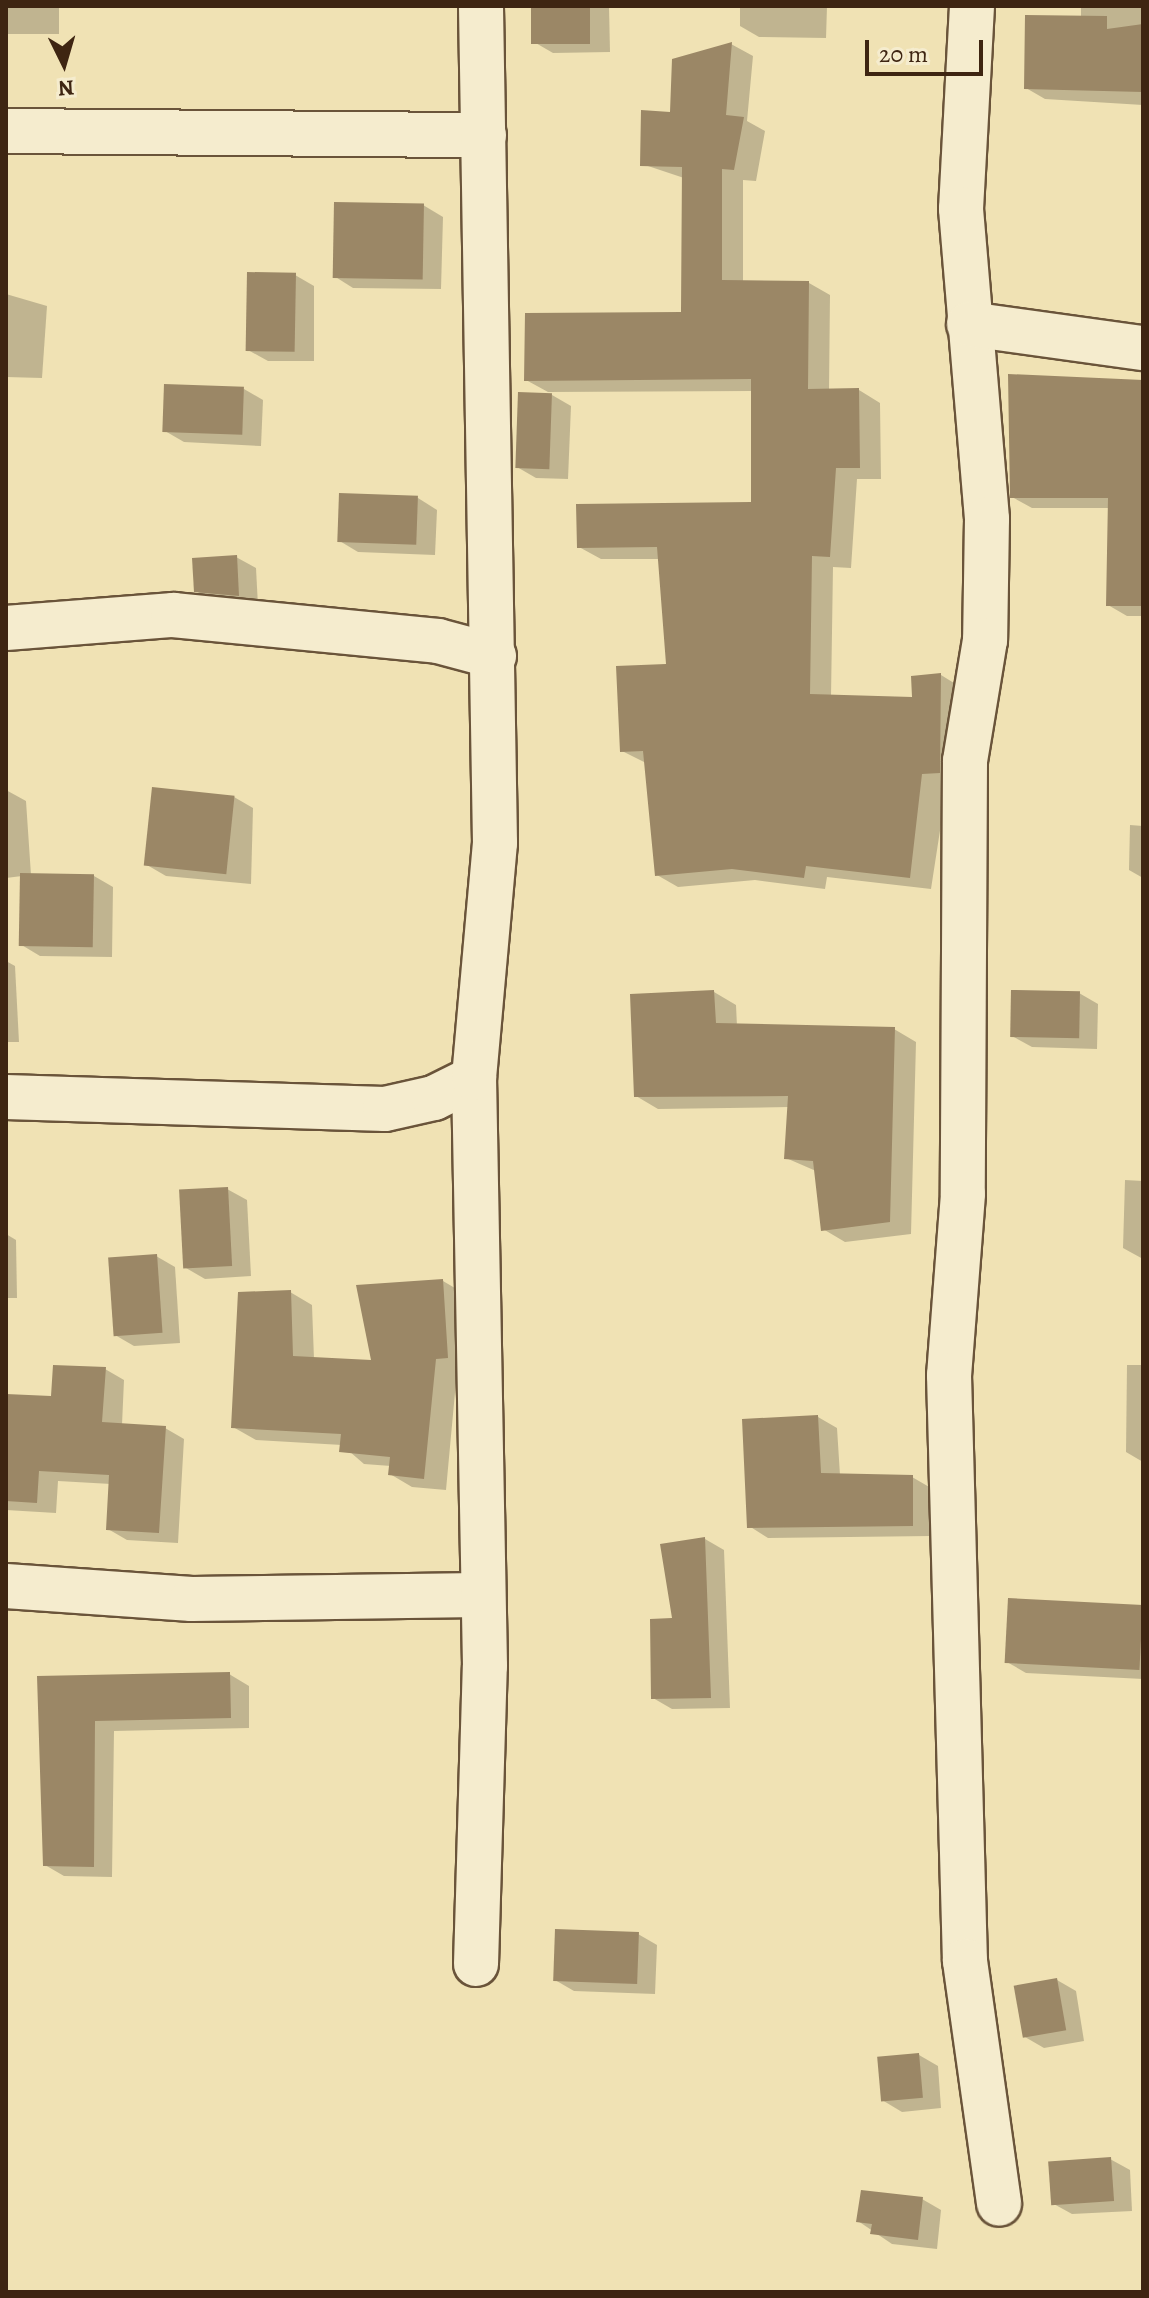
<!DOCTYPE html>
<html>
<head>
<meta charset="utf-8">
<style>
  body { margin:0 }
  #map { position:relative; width:1149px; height:2298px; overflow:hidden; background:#f0e2b4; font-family:Alegreya,serif }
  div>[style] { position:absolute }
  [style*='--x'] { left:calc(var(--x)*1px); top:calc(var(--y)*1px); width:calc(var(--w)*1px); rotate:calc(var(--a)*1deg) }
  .shadow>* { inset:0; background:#0003; transform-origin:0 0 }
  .building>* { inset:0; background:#9b8766; transform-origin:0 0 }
  .roads { filter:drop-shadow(2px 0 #6a543a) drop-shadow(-2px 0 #6a543a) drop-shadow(0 2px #6a543a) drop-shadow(0 -2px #6a543a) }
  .minor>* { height:44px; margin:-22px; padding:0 22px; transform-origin:22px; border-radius:22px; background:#f5ecce }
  span { translate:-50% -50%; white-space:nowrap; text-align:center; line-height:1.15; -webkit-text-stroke:7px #f5ecce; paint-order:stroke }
  .frame { position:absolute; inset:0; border:8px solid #3e2512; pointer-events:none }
  .north { position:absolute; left:24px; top:24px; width:80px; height:80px; -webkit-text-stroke:6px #f5ecce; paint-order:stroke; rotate:175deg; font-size:22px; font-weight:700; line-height:32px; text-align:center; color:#3e2512 }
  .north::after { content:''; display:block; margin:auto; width:28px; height:36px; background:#3e2512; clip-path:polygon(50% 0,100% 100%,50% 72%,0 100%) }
  .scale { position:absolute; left:865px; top:40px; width:118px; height:36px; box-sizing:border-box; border:4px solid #3e2512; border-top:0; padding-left:10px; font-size:24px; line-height:28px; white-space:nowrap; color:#3e2512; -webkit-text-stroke:6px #f5ecce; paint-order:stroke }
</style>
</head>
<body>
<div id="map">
  <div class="shadow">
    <i style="left:6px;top:6px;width:53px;height:28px"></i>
    <i style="clip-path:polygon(533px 6px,609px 6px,610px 52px,553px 53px,534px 42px)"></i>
    <i style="clip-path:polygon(740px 6px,827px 6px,826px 38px,759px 37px,740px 26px)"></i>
    <i style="clip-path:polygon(1081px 6px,1142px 6px,1143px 105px,1045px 99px,1026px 88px,1081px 18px)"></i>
    <i style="clip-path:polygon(731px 44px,753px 56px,747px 121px,765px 131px,756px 181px,743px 180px,743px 282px,809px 283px,830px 295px,829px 391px,859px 390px,880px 403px,881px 479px,857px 479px,851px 568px,833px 567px,831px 697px,914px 699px,941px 675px,962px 688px,931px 889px,827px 877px,825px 889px,755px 880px,678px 887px,657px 875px,646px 763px,622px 751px,668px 666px,660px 559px,601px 559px,579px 547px,753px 504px,753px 391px,548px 392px,526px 380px,683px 314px,684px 178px,642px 164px,672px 114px)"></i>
    <i style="clip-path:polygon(423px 205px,443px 217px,441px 289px,353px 288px,334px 276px)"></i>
    <i style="clip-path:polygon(295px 275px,314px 286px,314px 361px,268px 361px,248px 350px)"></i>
    <i style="clip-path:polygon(6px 294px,47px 306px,42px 378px,6px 377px)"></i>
    <i style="clip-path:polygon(1143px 382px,1143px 616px,1127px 616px,1108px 605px,1110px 508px,1032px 508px,1012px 497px)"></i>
    <i style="clip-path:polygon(244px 389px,263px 400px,261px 446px,184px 442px,165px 431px)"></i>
    <i style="clip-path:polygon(552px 395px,571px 406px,568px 479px,536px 478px,517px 467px)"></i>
    <i style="clip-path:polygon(418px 498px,437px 510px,435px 555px,358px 552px,338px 540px)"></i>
    <i style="clip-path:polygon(236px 557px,256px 568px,258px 606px,216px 602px,196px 591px)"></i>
    <i style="clip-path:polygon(6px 790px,26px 801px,31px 875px,94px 876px,113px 887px,112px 957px,40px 956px,20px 944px,22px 876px,6px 878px)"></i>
    <i style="clip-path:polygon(234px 797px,253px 808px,251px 884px,166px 876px,147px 865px)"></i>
    <i style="clip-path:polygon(1130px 825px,1143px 826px,1143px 878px,1129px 870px)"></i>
    <i style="clip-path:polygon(6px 961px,15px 966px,19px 1042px,6px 1042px)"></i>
    <i style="clip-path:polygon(714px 992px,736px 1005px,737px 1026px,894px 1029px,916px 1042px,911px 1234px,845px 1242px,823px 1229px,816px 1171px,786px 1158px,789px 1107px,658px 1109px,636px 1096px)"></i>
    <i style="clip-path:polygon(1079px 993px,1098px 1004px,1097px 1049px,1032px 1047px,1012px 1036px)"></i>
    <i style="clip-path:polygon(1125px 1180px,1143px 1181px,1143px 1259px,1123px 1248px)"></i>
    <i style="clip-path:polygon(227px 1189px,247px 1200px,251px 1276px,205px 1279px,186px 1268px)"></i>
    <i style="clip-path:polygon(6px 1234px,16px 1240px,17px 1298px,6px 1298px)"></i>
    <i style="clip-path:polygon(156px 1256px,175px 1267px,180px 1343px,134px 1346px,115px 1335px)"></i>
    <i style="clip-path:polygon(443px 1281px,465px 1294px,470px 1370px,457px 1371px,446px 1490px,412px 1487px,390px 1474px,391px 1466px,364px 1464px,342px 1445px,256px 1440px,233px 1427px,290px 1292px,312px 1305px,314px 1359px,374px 1362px)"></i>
    <i style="clip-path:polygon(1127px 1365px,1143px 1365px,1143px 1462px,1126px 1452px)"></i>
    <i style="clip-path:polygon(105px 1369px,124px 1380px,122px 1425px,165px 1428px,184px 1439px,178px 1543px,127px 1540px,108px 1529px,111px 1484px,58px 1481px,56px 1513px,6px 1510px,6px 1396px,53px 1398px)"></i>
    <i style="clip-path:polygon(818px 1417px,837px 1428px,840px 1475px,912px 1477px,931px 1488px,931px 1536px,768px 1538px,749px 1526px)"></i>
    <i style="clip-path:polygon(705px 1539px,724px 1550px,730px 1708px,672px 1709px,653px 1698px)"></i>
    <i style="clip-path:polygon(1143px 1607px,1143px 1679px,1026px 1673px,1007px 1662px)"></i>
    <i style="clip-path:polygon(229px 1674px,249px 1686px,249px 1728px,114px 1731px,112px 1877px,64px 1876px,45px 1865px,39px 1678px)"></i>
    <i style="clip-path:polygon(638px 1934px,657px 1945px,655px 1994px,574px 1991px,555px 1980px)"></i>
    <i style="clip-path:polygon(1057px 1980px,1076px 1991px,1084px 2041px,1044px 2048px,1025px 2037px)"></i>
    <i style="clip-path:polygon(919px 2055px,938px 2066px,941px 2108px,902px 2112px,882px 2100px)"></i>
    <i style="clip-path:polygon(1110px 2159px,1130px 2170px,1132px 2211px,1072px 2214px,1052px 2203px)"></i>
    <i style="clip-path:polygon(922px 2199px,941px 2210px,937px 2249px,892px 2244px,858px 2221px)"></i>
  </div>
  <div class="building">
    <i style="left:531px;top:6px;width:59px;height:38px"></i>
    <i style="clip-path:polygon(1025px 15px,1107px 16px,1107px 29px,1143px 24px,1143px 92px,1024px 89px)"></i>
    <i style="clip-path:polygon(732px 42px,726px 115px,744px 117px,734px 170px,722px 169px,722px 280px,809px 281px,808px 389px,859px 388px,860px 468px,836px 468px,830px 557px,812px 556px,810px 694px,912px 697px,911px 676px,941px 673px,940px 773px,922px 774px,910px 878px,806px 866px,804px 878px,732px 869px,655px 876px,643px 751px,620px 752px,616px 666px,666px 664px,657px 547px,577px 548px,576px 504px,751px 502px,751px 379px,524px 381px,525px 313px,681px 312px,682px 167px,640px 166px,641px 110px,670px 112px,672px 59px)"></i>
    <i style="left:334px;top:202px;width:90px;height:76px;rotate:1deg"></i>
    <i style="left:247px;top:272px;width:49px;height:79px;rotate:1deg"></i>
    <i style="clip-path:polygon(1008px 374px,1143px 380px,1143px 606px,1106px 606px,1108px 498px,1010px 498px)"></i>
    <i style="left:164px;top:384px;width:80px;height:48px;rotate:2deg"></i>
    <i style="left:518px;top:392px;width:34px;height:76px;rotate:2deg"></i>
    <i style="left:339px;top:493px;width:79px;height:49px;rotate:2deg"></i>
    <i style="clip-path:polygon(237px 555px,239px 596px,194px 592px,192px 558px)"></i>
    <i style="left:152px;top:787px;width:83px;height:79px;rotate:6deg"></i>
    <i style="left:20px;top:873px;width:74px;height:73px;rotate:1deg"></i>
    <i style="clip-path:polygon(714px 990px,716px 1023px,895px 1027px,890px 1222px,821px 1231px,813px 1161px,784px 1159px,788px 1096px,634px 1097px,630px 994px)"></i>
    <i style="left:1011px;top:990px;width:69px;height:47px;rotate:1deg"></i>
    <i style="left:228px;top:1187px;width:79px;height:49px;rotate:87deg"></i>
    <i style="left:157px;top:1254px;width:79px;height:49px;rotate:86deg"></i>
    <i style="clip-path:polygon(443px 1279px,448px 1358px,436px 1359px,424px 1479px,388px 1475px,390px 1457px,339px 1452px,341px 1434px,231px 1428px,238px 1292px,291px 1290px,293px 1356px,371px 1360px,356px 1285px)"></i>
    <i style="clip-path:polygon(53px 1365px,106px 1367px,102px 1422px,166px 1426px,159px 1533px,106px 1530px,109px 1475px,39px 1471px,37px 1503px,6px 1501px,6px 1394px,51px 1396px)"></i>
    <i style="clip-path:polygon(818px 1415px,821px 1473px,913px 1475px,913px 1526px,747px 1528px,742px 1419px)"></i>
    <i style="clip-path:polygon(705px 1537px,711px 1698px,651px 1699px,650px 1619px,672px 1618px,660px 1544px)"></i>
    <i style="left:1008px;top:1598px;width:135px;height:65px;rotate:3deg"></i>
    <i style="clip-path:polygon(230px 1672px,231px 1718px,95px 1721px,94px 1867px,43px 1866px,37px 1676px)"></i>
    <i style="left:555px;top:1929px;width:84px;height:52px;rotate:2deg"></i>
    <i style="left:1057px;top:1978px;width:53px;height:44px;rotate:80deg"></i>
    <i style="left:919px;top:2053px;width:45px;height:42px;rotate:85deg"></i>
    <i style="left:1111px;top:2157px;width:44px;height:63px;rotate:86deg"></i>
    <i style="clip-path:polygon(861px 2190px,923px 2197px,918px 2240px,870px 2234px,872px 2224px,856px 2222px)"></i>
  </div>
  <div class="roads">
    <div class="minor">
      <i style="--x:972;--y:6;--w:203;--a:93.1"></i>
      <i style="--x:961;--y:209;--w:311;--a:85.2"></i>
      <i style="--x:987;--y:519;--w:121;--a:90.9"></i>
      <i style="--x:985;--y:640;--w:123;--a:99.4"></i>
      <i style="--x:965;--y:761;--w:433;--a:90.3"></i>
      <i style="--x:963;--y:1194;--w:182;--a:94.4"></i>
      <i style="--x:949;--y:1375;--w:586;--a:88.44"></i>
      <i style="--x:965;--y:1961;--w:245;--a:82"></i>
      <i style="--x:6;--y:131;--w:478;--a:0.5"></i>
      <i style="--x:969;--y:324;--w:176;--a:7.9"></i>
      <i style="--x:6;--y:628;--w:168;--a:-4.5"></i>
      <i style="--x:173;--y:615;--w:266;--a:5.6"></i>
      <i style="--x:438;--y:641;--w:58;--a:15"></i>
      <i style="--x:6;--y:1097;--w:379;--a:1.8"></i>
      <i style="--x:385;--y:1109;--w:50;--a:-12.7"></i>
      <i style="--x:434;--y:1098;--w:45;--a:-26.6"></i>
      <i style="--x:6;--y:1586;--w:186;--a:4"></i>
      <i style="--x:192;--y:1599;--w:288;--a:-0.8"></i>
      <i style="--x:476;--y:1964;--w:298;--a:-88.3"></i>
      <i style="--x:485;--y:1666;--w:588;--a:-91.07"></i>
      <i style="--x:474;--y:1078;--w:236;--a:-84.9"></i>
      <i style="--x:495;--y:843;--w:837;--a:-90.96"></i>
    </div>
  </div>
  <div class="frame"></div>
  <div class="north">N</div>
  <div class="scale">20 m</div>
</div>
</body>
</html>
